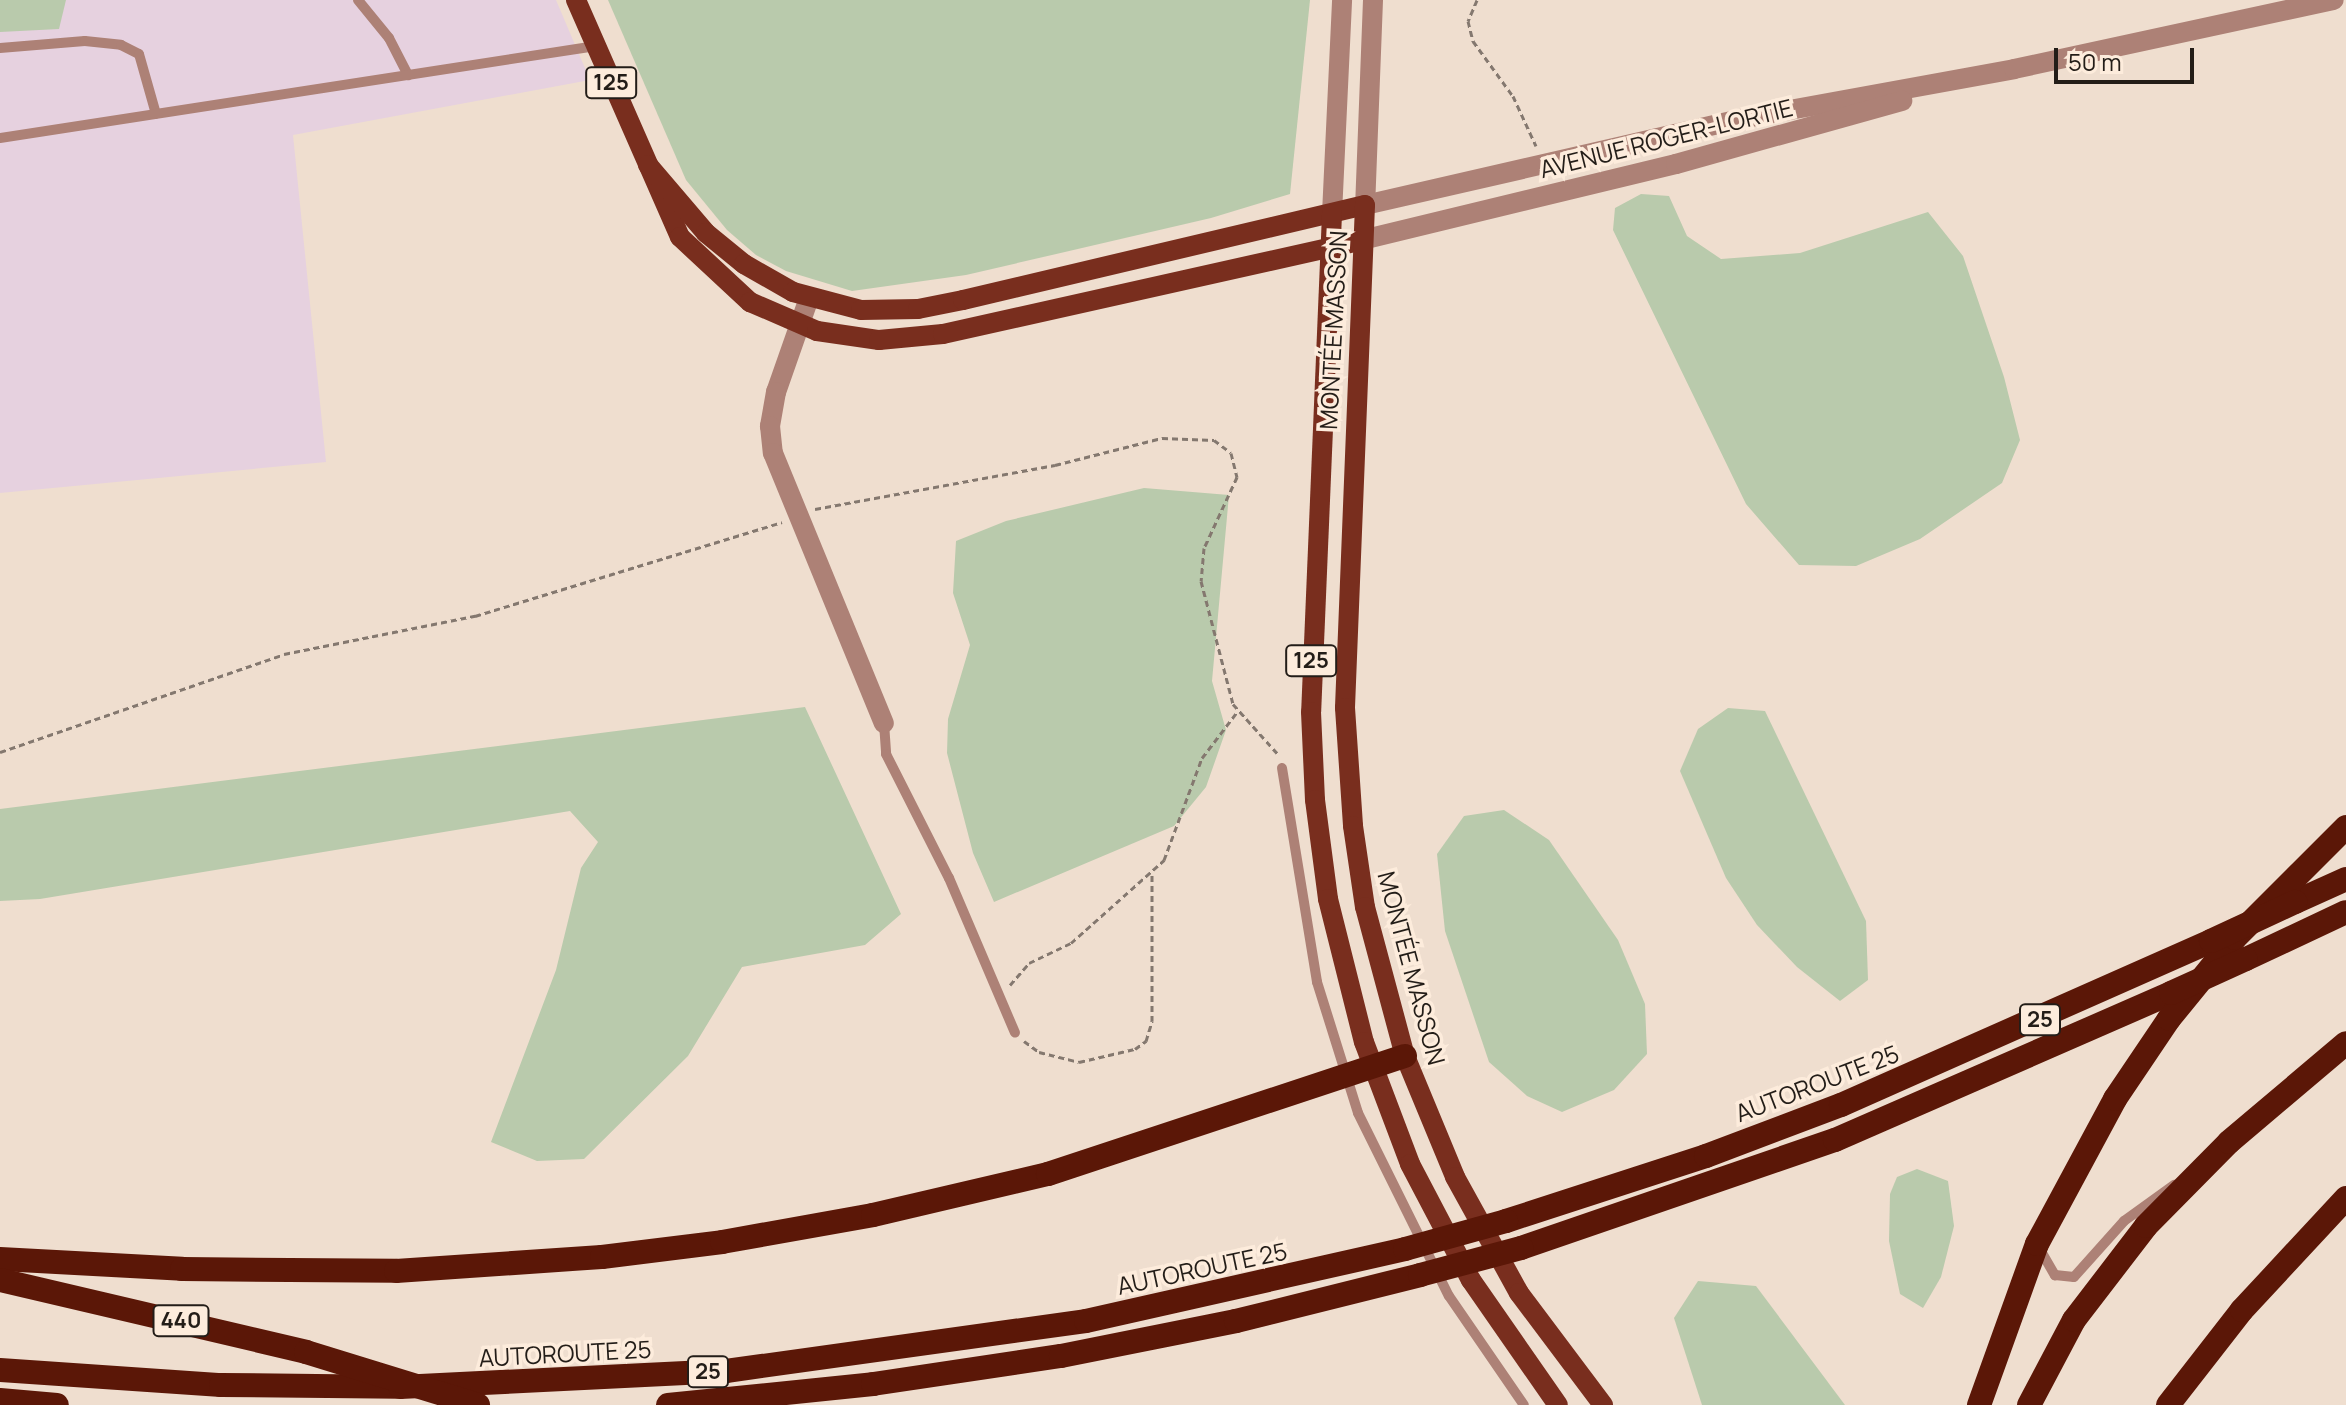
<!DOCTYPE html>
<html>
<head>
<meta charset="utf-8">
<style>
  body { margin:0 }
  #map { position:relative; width:2346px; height:1405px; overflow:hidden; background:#efdecf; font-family:Manrope,sans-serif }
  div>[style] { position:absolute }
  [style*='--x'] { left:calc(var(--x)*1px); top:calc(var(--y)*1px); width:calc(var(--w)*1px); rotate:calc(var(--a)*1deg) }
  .industrial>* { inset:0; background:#e6d1df }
  .green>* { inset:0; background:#b9caac }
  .path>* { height:3px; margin-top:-1.5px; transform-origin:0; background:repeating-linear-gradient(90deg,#84786f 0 6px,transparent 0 10px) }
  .service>* { height:10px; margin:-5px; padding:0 5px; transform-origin:5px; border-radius:5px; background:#ad8176 }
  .minor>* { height:20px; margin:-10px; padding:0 10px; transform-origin:10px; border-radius:10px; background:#ad8176 }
  .tertiary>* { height:20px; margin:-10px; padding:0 10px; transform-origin:10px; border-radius:10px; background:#ad8176 }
  .primary>* { height:20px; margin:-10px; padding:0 10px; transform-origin:10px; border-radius:10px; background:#792e1e }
  .motorway>* { height:24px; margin:-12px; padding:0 12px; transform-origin:12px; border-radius:12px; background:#5b1707 }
  .motorway-bridge>* { height:24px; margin:-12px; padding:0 12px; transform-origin:12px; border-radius:12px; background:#5b1707 }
  span { translate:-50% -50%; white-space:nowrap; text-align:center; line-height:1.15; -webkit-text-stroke:7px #fdecdc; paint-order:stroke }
  .shield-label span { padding:2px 6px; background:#fdecdc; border:2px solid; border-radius:6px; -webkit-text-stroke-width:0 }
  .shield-label { font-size:22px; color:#231d18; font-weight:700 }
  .street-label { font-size:24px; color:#231d18 }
  .scale { position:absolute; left:2054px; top:48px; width:140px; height:36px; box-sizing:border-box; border:4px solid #231d18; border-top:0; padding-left:10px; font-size:24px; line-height:28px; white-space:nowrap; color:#231d18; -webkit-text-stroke:6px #fdecdc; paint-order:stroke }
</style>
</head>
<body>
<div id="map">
  <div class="industrial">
    <i style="clip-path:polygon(0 0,556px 0,590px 80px,293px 135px,326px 462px,0 493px)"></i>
  </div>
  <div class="green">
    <i style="clip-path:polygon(0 0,66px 0,59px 29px,0 32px)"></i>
    <i style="clip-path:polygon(608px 0,1310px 0,1290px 194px,1211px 218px,966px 275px,852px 291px,786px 271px,756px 255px,727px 230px,686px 180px)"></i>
    <i style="clip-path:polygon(1641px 194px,1669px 196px,1687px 236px,1721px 259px,1800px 253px,1928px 212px,1963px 256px,2004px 377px,2020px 440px,2002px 483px,1920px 539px,1856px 566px,1799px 565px,1746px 504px,1613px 230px,1615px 208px)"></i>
    <i style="clip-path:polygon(1144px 488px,1229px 495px,1212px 681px,1226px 730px,1206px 787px,1174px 826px,994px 902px,973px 853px,947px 753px,948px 719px,970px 645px,953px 593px,956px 541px,1006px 521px)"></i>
    <i style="clip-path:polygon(805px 707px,901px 914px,865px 945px,742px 967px,688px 1056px,584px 1159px,537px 1161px,491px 1142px,556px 970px,581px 868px,598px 842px,570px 811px,40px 899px,0 901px,0 809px)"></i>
    <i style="clip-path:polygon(1728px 708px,1765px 711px,1866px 921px,1868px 980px,1840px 1001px,1797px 967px,1757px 925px,1726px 878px,1680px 771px,1698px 729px)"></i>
    <i style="clip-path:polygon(1504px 810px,1549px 840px,1618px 940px,1645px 1004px,1647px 1054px,1614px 1090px,1562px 1112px,1527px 1096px,1489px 1062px,1445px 931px,1437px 854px,1464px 816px)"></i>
    <i style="clip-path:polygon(1917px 1169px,1948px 1181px,1954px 1226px,1941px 1277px,1923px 1308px,1900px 1294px,1889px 1241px,1890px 1194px,1897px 1177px)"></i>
    <i style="clip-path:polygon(1698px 1281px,1756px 1286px,1845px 1405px,1702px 1405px,1674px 1318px)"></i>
  </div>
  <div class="path">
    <i style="--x:1477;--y:0;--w:23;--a:113"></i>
    <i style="--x:1468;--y:21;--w:21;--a:76"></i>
    <i style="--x:1473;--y:41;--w:68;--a:54"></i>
    <i style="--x:1513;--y:96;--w:55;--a:65.3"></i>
    <i style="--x:815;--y:509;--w:244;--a:-10.4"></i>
    <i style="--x:1055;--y:465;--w:110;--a:-14.2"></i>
    <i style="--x:1162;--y:438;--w:52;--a:2.2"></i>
    <i style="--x:1214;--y:440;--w:21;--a:37"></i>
    <i style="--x:1231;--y:453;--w:25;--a:76"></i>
    <i style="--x:1237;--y:477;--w:78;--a:114.9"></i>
    <i style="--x:1204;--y:548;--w:33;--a:95"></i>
    <i style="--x:1201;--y:581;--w:127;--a:75.4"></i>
    <i style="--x:1233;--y:704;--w:66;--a:48.1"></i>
    <i style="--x:0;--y:752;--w:300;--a:-19"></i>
    <i style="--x:284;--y:654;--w:195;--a:-11.3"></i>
    <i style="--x:475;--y:616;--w:321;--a:-17"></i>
    <i style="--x:1010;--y:985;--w:29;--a:-49"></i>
    <i style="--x:1029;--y:963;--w:47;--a:-25.5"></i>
    <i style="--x:1071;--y:943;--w:125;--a:-41.7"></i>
    <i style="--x:1164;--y:860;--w:109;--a:-69.6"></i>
    <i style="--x:1202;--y:758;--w:58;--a:-52.7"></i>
    <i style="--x:1024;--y:1041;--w:19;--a:36"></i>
    <i style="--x:1039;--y:1052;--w:41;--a:14"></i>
    <i style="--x:1079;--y:1062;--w:57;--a:-13.1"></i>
    <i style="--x:1135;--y:1049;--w:14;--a:-36"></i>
    <i style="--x:1146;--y:1041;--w:21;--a:-73"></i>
    <i style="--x:1152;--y:1021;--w:147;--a:-90"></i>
  </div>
  <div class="service">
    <i style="--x:358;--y:0;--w:49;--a:50.8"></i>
    <i style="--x:389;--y:38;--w:42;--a:62.8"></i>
    <i style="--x:0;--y:48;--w:85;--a:-4.7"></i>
    <i style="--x:85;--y:41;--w:36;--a:6"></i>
    <i style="--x:121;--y:45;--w:20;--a:27"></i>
    <i style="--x:139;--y:54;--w:62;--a:74.2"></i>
    <i style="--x:0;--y:138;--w:603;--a:-8.78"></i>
    <i style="--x:884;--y:723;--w:31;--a:86"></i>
    <i style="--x:886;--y:754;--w:139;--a:63.1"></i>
    <i style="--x:949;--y:878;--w:168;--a:66.9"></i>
    <i style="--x:1282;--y:768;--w:217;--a:80.7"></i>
    <i style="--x:1317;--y:982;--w:137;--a:72.6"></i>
    <i style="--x:1358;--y:1113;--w:204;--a:63.6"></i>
    <i style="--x:1449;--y:1296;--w:132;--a:55.5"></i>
    <i style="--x:2038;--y:1246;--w:34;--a:60"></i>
    <i style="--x:2055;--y:1275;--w:19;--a:6"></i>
    <i style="--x:2074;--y:1277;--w:75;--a:-48.2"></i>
    <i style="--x:2124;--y:1221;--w:62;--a:-35.8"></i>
  </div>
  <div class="minor">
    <i style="--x:809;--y:298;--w:100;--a:109.3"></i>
    <i style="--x:776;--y:392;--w:35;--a:100"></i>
    <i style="--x:770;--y:426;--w:27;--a:84"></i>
    <i style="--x:773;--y:453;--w:292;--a:67.7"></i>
  </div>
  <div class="tertiary">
    <i style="--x:1373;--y:0;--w:205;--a:92.2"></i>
    <i style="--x:1365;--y:205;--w:385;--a:-12.9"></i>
    <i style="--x:1740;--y:119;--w:279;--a:-10.3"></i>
    <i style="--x:2014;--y:69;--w:327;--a:-12.2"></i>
    <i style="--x:1332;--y:214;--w:214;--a:-87.3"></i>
    <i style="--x:1362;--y:240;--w:323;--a:-13.6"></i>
    <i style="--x:1676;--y:164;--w:235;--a:-15.6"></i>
  </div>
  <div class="primary">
    <i style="--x:576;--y:0;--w:259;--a:66.3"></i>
    <i style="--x:680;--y:237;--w:96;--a:42.9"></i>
    <i style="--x:750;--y:302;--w:73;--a:23.4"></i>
    <i style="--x:817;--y:331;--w:63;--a:8.3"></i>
    <i style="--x:879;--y:340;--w:64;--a:-5.4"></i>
    <i style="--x:943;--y:334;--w:429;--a:-12.6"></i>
    <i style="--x:648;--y:165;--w:89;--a:49.5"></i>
    <i style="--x:706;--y:233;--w:49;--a:39.2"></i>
    <i style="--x:744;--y:264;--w:56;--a:29.7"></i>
    <i style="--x:793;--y:292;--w:70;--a:14.8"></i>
    <i style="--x:861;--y:310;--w:57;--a:-1"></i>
    <i style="--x:918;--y:309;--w:46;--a:-11.3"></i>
    <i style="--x:963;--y:300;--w:413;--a:-13.3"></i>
    <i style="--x:1365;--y:205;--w:503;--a:92.28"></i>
    <i style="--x:1345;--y:708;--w:118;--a:86.1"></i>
    <i style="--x:1353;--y:826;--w:82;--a:81.6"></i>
    <i style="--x:1365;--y:907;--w:154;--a:75"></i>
    <i style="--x:1405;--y:1056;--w:131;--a:67.5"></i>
    <i style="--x:1455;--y:1177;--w:132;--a:61.1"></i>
    <i style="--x:1519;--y:1293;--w:140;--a:53.1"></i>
    <i style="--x:1332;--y:214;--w:498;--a:92.4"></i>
    <i style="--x:1311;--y:712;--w:88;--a:87.4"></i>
    <i style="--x:1315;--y:800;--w:100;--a:82.5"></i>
    <i style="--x:1328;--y:899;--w:147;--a:75.9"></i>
    <i style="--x:1364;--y:1042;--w:130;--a:69.3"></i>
    <i style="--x:1410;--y:1164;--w:131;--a:62.3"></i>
    <i style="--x:1471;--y:1280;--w:152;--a:55.2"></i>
  </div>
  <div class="motorway">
    <i style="--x:2295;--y:902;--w:56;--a:-24.3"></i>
    <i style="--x:2246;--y:959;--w:110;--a:-25.2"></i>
    <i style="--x:1506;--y:1221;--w:210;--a:-18"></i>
    <i style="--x:1706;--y:1156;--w:144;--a:-20.7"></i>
    <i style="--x:1841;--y:1105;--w:405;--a:-23.9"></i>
    <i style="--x:1521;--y:1248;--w:332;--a:-19"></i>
    <i style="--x:1835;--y:1140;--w:367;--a:-23.6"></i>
    <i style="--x:0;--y:1259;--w:182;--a:3.1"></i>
    <i style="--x:182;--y:1269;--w:214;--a:0.5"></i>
    <i style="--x:396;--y:1271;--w:206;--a:-3.9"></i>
    <i style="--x:602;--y:1257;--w:121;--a:-7.1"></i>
    <i style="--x:722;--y:1242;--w:153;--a:-10.1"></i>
    <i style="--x:873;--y:1215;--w:180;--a:-13.2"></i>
    <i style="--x:1048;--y:1174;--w:376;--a:-18.3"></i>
    <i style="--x:0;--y:1280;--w:314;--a:13.2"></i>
    <i style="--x:0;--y:1370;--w:222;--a:3.9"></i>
    <i style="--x:221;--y:1385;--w:179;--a:0.6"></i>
    <i style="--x:400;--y:1387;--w:326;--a:-2.8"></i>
    <i style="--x:726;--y:1371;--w:363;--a:-7.9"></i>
    <i style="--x:1086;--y:1321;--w:327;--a:-12.7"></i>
    <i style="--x:0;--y:1400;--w:57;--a:5"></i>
    <i style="--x:668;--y:1405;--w:206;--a:-5.8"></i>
    <i style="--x:873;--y:1384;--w:190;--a:-8.5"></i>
    <i style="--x:1061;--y:1356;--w:178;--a:-11.3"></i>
    <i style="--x:1236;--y:1321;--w:190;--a:-14"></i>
    <i style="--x:1979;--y:1405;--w:171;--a:-70.2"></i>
    <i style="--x:2037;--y:1244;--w:165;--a:-61.7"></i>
    <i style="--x:2115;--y:1099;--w:97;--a:-56"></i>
    <i style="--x:2169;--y:1019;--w:104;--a:-50.8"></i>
    <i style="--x:2235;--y:938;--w:157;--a:-45"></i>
    <i style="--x:2029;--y:1405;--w:96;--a:-62.1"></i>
    <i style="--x:2074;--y:1320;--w:118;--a:-52.5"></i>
    <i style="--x:2146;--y:1226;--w:118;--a:-45.3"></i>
    <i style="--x:2229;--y:1142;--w:153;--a:-40.2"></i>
    <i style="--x:2168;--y:1405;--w:120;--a:-52.1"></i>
    <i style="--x:2242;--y:1310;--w:153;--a:-47.1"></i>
  </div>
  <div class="motorway-bridge">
    <i style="--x:2211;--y:941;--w:93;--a:-24.9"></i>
    <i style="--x:2171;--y:993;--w:82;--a:-24.4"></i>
    <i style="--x:1405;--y:1249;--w:105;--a:-15.5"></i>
    <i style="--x:1420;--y:1275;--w:105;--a:-15"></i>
    <i style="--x:306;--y:1352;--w:180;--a:17.1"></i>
  </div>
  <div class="shield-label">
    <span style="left:611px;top:83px">125</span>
    <span style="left:1311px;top:661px">125</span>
    <span style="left:2040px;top:1020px">25</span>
    <span style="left:181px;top:1321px">440</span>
    <span style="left:708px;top:1372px">25</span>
  </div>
  <div class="street-label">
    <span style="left:1666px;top:138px;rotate:-14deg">AVENUE ROGER-LORTIE</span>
    <span style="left:1333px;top:330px;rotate:-87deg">MONTÉE MASSON</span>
    <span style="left:1412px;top:968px;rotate:75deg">MONTÉE MASSON</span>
    <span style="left:1817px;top:1083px;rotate:-21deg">AUTOROUTE 25</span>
    <span style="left:1202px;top:1268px;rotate:-12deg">AUTOROUTE 25</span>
    <span style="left:565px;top:1353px;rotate:-3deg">AUTOROUTE 25</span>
  </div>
  <div class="scale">50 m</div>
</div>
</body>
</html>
